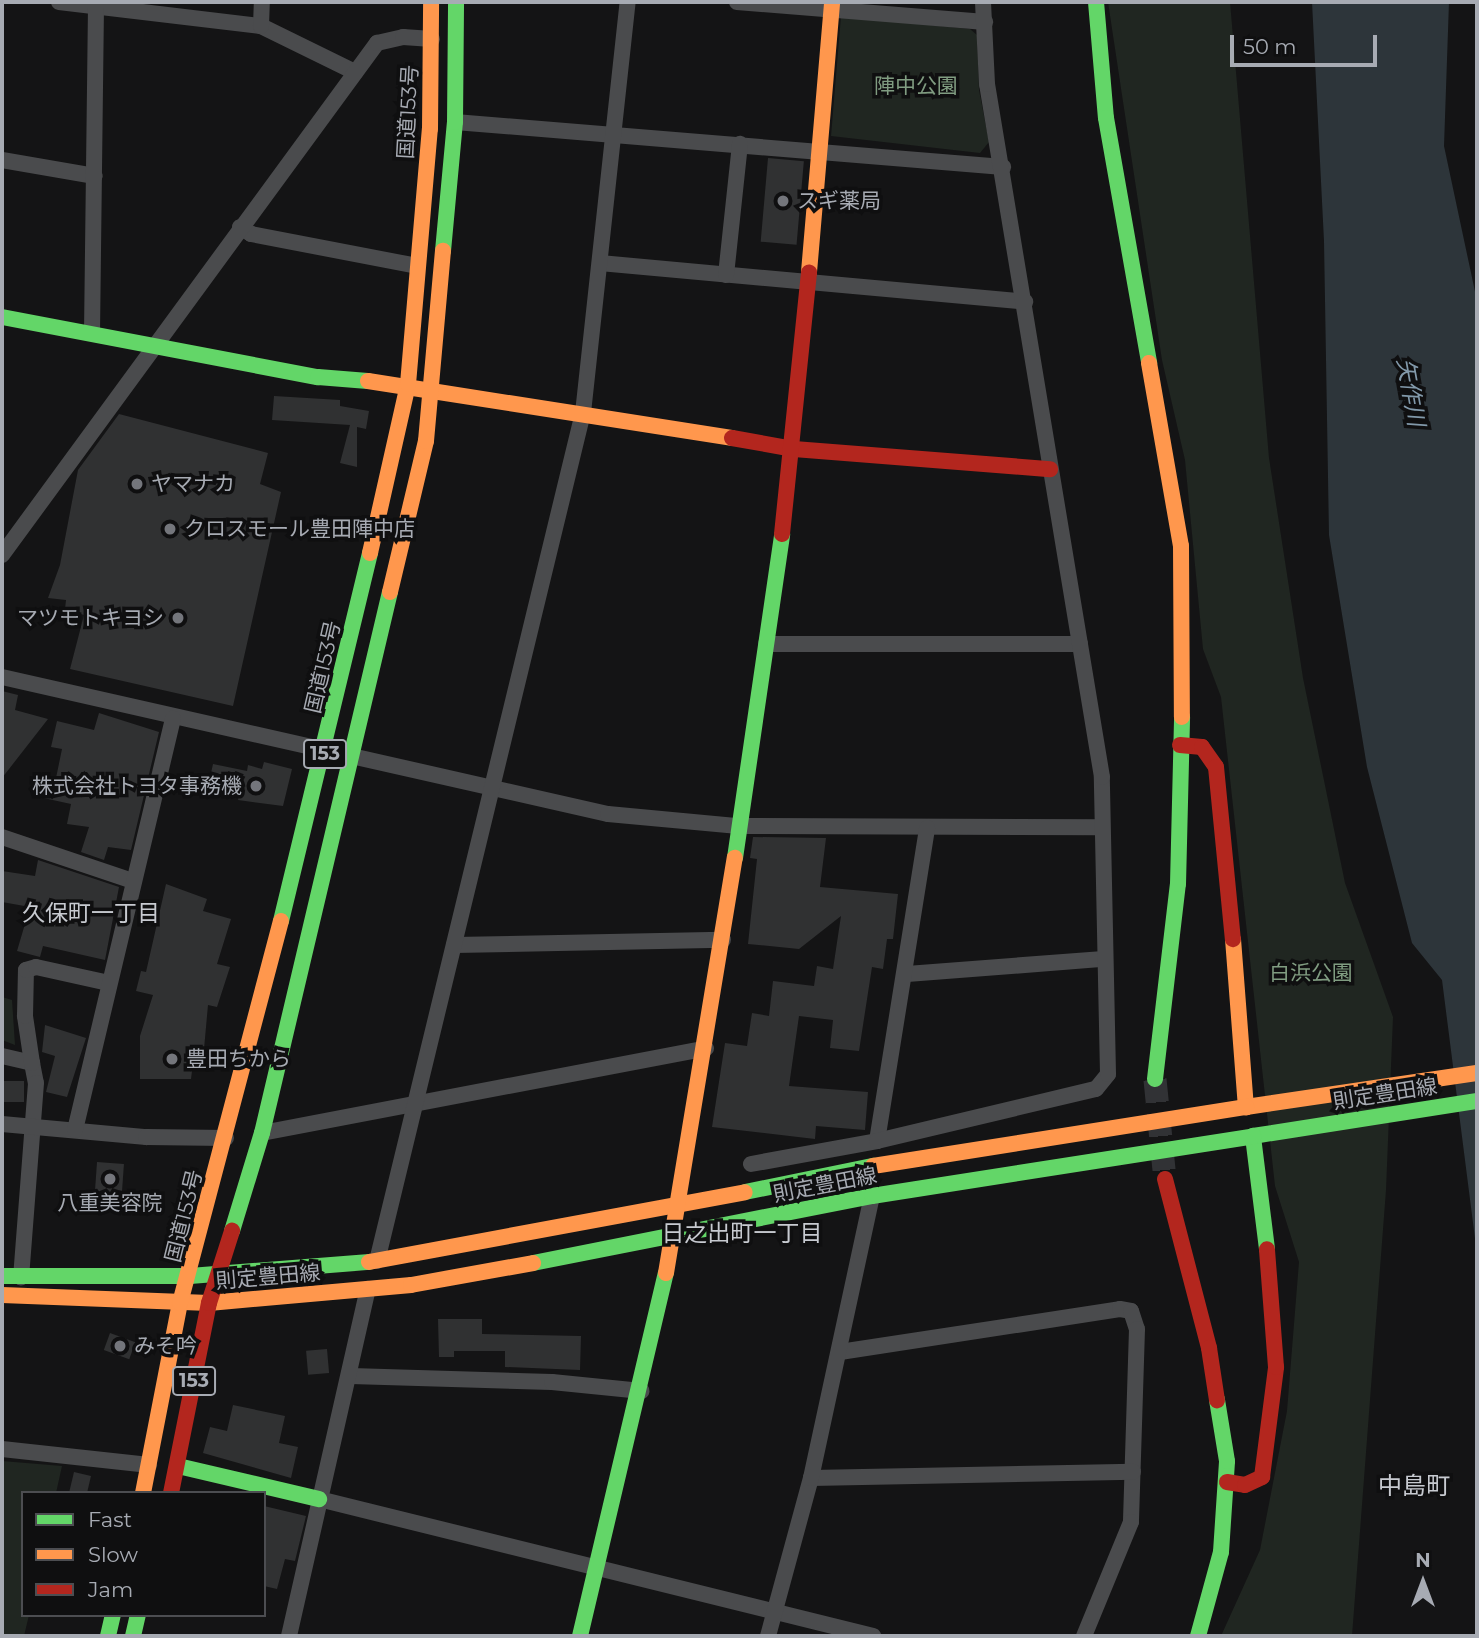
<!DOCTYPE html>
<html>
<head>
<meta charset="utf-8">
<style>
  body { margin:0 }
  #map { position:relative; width:1479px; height:1638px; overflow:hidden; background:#141415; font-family:Montserrat,"Noto Sans JP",sans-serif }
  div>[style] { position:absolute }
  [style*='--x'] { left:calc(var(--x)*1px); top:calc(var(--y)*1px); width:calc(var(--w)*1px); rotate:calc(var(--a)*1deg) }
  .green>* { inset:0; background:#202621 }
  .water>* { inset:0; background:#2d353a }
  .building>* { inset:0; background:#303132; transform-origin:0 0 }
  .secondary-tunnel>* { height:23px; margin-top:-11.5px; transform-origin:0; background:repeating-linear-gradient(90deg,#313235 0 23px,transparent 0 34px) }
  .street>* { height:16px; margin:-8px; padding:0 8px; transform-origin:8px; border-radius:8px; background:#4a4b4d }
  .fast>* { height:16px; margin:-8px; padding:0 8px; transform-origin:8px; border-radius:8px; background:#63d668 }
  .slow>* { height:16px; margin:-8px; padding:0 8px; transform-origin:8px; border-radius:8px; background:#ff974d }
  .jam>* { height:16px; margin:-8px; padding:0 8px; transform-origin:8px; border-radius:8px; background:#b3261e }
  .fast-bridge>* { height:16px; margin:-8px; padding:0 8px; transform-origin:8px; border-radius:8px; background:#63d668 }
  .slow-bridge>* { height:16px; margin:-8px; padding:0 8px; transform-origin:8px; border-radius:8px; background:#ff974d }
  .dots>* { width:19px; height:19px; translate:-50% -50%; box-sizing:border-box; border:4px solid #0f0f10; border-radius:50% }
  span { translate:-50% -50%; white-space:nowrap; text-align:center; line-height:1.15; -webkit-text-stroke:7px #0f0f10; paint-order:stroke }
  .shield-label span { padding:2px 5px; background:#0f0f10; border:2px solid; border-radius:5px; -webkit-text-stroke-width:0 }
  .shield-label { font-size:19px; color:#a7abb3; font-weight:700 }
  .park-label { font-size:21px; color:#809c81 }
  .street-label { font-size:21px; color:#a7abb3 }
  .poi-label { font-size:21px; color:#a7abb3 }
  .left { translate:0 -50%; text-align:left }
  .right { translate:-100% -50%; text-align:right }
  .water-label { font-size:23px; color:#8299aa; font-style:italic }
  .neighbourhood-label { font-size:23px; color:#c7cad0 }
  .quarter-label { font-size:24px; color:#c7cad0 }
  .frame { position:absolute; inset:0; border:4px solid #a7abb3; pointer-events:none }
  .legend { position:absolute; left:21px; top:1491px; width:245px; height:126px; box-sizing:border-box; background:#0f0f10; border:2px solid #4c4d51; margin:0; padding:9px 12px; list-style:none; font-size:21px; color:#a7abb3 }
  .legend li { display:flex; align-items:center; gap:14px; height:35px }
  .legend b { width:35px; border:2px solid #4c4d51 }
  .north { position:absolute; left:1388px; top:1547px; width:70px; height:70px; -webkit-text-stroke:5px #0f0f10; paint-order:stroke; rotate:0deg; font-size:19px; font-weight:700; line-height:28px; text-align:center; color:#a7abb3 }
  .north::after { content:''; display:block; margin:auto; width:24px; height:32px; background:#a7abb3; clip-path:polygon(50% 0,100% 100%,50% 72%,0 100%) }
  .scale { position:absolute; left:1230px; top:35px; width:147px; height:32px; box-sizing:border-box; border:4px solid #a7abb3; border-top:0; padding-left:9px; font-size:21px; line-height:24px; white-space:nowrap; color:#a7abb3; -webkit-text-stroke:5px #0f0f10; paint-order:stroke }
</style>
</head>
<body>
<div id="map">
  <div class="green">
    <i style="clip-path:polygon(1108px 2px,1230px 2px,1269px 458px,1303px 678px,1345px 883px,1393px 1017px,1386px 1190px,1352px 1636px,1221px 1636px,1260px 1550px,1287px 1411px,1299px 1262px,1275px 1186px,1221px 697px,1203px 649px,1185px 460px,1162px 360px)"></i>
    <i style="clip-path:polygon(841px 16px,970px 29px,977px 35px,979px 90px,989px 142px,980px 153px,831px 136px)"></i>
    <i style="clip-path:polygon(2px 997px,12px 1000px,15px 1045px,2px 1040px)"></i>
    <i style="clip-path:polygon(2px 1461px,62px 1466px,56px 1493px,23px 1493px,23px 1615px,29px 1615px,24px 1636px,2px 1636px)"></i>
  </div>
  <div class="water">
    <i style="clip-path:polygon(1312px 2px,1449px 2px,1444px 146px,1477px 301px,1477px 1254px,1442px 980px,1412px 943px,1367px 767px,1329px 535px,1324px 241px)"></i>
  </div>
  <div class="building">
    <i style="left:768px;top:158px;width:36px;height:84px;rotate:5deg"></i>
    <i style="clip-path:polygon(274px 396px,340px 400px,340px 406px,369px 411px,366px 429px,357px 427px,357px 467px,340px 463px,350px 425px,272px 420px)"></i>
    <i style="clip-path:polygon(119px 414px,268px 453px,260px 484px,281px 492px,233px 706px,70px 669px,84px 615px,65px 609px,66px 600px,48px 598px,60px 565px,78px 470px)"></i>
    <i style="clip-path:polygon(2px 691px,18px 695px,15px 710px,48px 719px,2px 778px)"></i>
    <i style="clip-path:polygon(99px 713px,159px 732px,131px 850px,108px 847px,104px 860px,81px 852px,89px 827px,67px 824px,71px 804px,39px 797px,44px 776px,56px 778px,62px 749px,51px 747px,57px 721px,94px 730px)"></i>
    <i style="clip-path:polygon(264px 762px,292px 769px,283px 806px,238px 800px,241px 789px,209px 782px,213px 764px,247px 771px,248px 765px,262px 769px)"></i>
    <i style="clip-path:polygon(753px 837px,826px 838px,820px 887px,898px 894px,893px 939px,887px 939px,883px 969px,872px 967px,859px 1051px,830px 1048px,833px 1020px,799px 1016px,789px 1086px,868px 1092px,865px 1130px,816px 1126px,815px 1139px,712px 1127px,725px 1043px,747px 1046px,752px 1013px,769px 1016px,773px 981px,814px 986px,817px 966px,833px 969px,841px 916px,799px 949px,748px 944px,757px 859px,750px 858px)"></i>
    <i style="clip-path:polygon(38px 860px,119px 887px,105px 960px,43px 946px,40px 957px,17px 951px,30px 907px,2px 902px,2px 871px,35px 876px)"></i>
    <i style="clip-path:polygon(166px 884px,207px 899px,203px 911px,231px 919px,217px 964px,230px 967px,217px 1007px,208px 1005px,202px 1071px,192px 1071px,191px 1079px,140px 1079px,140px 1036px,153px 995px,136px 991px,141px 971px,146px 972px)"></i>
    <i style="clip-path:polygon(45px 1025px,86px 1038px,67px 1097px,46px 1092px,55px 1056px,42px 1052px)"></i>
    <i style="left:2px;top:1081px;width:22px;height:21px"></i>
    <i style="left:97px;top:1162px;width:27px;height:32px;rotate:4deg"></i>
    <i style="clip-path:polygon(438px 1319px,482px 1319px,482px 1334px,581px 1336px,580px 1370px,505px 1367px,505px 1351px,454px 1351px,454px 1357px,439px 1357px)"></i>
    <i style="left:110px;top:1333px;width:27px;height:18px;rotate:20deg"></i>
    <i style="left:327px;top:1349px;width:24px;height:21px;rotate:85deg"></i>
    <i style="clip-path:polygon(233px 1405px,285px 1416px,279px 1443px,298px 1447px,291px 1478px,203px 1453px,210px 1427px,227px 1431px)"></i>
    <i style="clip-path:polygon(74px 1472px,91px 1476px,87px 1493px,69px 1493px)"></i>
    <i style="clip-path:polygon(264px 1506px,306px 1516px,295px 1561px,285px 1559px,277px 1589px,264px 1586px)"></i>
  </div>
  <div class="secondary-tunnel">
    <i style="--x:1155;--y:1079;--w:100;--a:84.3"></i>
  </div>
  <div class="street">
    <i style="--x:59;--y:2;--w:203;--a:6.8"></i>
    <i style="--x:261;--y:26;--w:105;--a:26.1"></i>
    <i style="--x:737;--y:2;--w:249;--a:4.6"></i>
    <i style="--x:261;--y:26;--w:24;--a:-88"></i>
    <i style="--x:455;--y:122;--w:550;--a:4.69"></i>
    <i style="--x:2;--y:160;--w:94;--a:9.8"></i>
    <i style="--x:240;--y:227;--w:13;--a:32"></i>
    <i style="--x:251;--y:234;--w:169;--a:10.9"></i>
    <i style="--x:600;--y:263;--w:427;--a:5.2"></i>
    <i style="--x:726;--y:275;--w:132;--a:-83.9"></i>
    <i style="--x:92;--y:333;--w:331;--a:-89.3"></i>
    <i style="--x:2;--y:555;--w:635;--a:-53.78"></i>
    <i style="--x:377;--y:43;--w:27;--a:-13"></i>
    <i style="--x:403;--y:37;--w:29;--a:4"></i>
    <i style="--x:766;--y:644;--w:314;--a:0"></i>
    <i style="--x:2;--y:677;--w:621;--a:12.74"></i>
    <i style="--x:608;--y:814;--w:131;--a:5.3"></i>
    <i style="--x:738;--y:826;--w:363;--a:0.2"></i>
    <i style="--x:2;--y:837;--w:138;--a:18.6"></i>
    <i style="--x:454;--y:945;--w:269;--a:-1.1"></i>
    <i style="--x:907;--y:974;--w:197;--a:-4.4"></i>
    <i style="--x:2;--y:1056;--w:31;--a:13"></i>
    <i style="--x:32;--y:1063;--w:20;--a:79"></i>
    <i style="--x:36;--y:1083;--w:195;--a:94.4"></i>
    <i style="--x:32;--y:1063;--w:48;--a:-98.5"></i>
    <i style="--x:25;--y:1016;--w:46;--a:-88.8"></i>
    <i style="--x:26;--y:970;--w:10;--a:-17"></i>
    <i style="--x:36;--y:967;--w:75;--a:12.4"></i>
    <i style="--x:2;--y:1124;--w:145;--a:5.2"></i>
    <i style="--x:146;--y:1137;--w:80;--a:0.7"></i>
    <i style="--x:75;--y:1130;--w:423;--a:-76.6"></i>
    <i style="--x:262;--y:1133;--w:452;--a:-10.8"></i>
    <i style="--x:877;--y:1141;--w:317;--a:-80.9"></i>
    <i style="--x:751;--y:1164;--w:128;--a:-10.3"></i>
    <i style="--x:877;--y:1141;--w:225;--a:-13.4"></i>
    <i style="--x:1096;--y:1089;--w:19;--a:-51"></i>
    <i style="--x:1108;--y:1074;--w:297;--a:-91.2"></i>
    <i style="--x:1102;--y:777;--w:702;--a:-99.42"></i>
    <i style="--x:987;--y:84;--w:82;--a:-92.8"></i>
    <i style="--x:377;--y:1261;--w:873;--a:-76.35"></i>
    <i style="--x:583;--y:413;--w:413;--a:-83.8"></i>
    <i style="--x:840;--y:1352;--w:283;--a:-8.7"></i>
    <i style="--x:1120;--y:1309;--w:11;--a:10"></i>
    <i style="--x:1131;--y:1311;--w:19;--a:72"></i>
    <i style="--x:1137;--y:1329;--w:193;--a:91.8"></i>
    <i style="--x:1131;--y:1522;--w:123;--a:112.4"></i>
    <i style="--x:351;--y:1376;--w:201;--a:1.7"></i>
    <i style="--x:552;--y:1382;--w:90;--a:5.7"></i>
    <i style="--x:2;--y:1449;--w:148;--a:6.2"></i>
    <i style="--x:811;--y:1478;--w:322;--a:-1.1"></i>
    <i style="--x:319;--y:1499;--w:571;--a:13.89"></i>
    <i style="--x:289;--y:1636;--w:356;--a:-77.2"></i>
    <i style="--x:768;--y:1636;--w:164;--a:-74.8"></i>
    <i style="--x:811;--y:1478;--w:289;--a:-77.8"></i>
  </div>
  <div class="fast">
    <i style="--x:1096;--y:2;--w:116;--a:85.1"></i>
    <i style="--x:1106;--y:118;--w:249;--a:80"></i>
    <i style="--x:443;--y:251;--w:130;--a:-84.7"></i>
    <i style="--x:455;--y:122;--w:120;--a:-89.5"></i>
    <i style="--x:2;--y:317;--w:322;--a:10.8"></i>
    <i style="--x:318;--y:377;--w:50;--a:4.6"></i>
    <i style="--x:735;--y:858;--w:327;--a:-81.7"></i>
    <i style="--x:281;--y:921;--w:379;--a:-76.4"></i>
    <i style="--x:1155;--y:1079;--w:196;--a:-83.3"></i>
    <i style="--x:1178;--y:884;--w:167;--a:-88.6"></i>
    <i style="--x:745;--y:1192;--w:131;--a:-11.5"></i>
    <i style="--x:232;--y:1231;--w:102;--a:-73"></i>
    <i style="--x:262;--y:1133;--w:556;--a:-76.69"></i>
    <i style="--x:1267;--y:1249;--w:114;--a:-97.1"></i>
    <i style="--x:1253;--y:1136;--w:227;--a:-8.9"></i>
    <i style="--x:533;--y:1263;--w:346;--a:-11.2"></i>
    <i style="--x:2;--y:1276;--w:188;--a:0"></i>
    <i style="--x:190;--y:1276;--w:180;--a:-4.5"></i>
    <i style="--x:178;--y:1466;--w:145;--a:13.2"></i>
    <i style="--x:108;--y:1636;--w:22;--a:-77"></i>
    <i style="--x:133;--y:1636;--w:22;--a:-77"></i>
    <i style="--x:580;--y:1636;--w:373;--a:-76.7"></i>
    <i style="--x:1198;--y:1636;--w:87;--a:-74.7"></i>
    <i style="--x:1221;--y:1552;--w:91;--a:-86.2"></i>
    <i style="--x:1227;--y:1461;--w:62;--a:-99.3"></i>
  </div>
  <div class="slow">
    <i style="--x:809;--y:272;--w:271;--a:-85.1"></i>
    <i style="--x:1149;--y:363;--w:186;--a:80.1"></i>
    <i style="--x:1181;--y:546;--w:171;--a:89.7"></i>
    <i style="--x:368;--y:381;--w:368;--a:8.9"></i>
    <i style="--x:370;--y:553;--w:173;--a:-77.3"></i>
    <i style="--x:408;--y:384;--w:256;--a:-85.1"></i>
    <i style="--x:430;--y:129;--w:127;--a:-89.5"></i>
    <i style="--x:390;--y:592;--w:155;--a:-76.6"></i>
    <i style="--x:426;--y:441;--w:191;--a:-84.9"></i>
    <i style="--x:1233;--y:939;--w:169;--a:85.6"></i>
    <i style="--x:1246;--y:1107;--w:233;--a:-8.4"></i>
    <i style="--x:369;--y:1262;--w:382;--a:-10.5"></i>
    <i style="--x:666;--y:1273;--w:421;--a:-80.6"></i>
    <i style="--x:2;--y:1295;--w:207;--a:2.2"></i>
    <i style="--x:209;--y:1303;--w:203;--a:-5.1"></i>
    <i style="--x:411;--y:1285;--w:124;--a:-10.2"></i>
    <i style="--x:143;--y:1493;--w:194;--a:-79"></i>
    <i style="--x:180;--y:1303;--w:395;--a:-75.2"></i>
  </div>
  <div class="jam">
    <i style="--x:732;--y:438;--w:63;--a:10.1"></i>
    <i style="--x:794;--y:449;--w:257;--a:4.5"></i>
    <i style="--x:782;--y:534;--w:263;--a:-84.1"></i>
    <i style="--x:1180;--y:745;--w:22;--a:5"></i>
    <i style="--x:1202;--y:747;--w:24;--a:55"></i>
    <i style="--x:1216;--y:767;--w:173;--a:84.4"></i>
    <i style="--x:1165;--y:1179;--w:175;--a:75.4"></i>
    <i style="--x:1209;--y:1348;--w:53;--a:81.3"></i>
    <i style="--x:1227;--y:1482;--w:18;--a:9"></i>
    <i style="--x:1245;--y:1485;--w:19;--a:-25"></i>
    <i style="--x:1262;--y:1477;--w:111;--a:-82.7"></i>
    <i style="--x:1276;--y:1367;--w:118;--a:-94.4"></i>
    <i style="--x:171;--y:1493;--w:194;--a:-78.7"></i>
    <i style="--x:209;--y:1303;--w:76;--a:-72.3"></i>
  </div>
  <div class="fast-bridge">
    <i style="--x:872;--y:1196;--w:386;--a:-8.9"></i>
  </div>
  <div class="slow-bridge">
    <i style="--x:873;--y:1166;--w:378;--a:-9"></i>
  </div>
  <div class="dots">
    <i style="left:783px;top:201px;background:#74767c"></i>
    <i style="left:137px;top:484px;background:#74767c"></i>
    <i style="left:170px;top:529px;background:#74767c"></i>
    <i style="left:178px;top:618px;background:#74767c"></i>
    <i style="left:256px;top:786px;background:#74767c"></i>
    <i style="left:172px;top:1059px;background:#74767c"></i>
    <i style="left:110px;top:1179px;background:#74767c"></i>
    <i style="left:120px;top:1346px;background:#74767c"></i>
  </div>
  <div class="shield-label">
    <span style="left:325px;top:754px">153</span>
    <span style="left:194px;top:1381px">153</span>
  </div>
  <div class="park-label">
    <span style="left:916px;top:86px">陣中公園</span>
    <span style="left:1311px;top:973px">白浜公園</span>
  </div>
  <div class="street-label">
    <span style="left:408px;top:112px;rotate:-87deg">国道153号</span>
    <span style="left:323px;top:667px;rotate:-77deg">国道153号</span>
    <span style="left:1385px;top:1094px;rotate:-9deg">則定豊田線</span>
    <span style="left:825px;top:1185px;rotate:-11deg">則定豊田線</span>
    <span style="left:184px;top:1216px;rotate:-76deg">国道153号</span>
    <span style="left:268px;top:1277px;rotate:-5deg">則定豊田線</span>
  </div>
  <div class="poi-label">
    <span class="left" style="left:797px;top:201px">スギ薬局</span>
    <span class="left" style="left:151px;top:484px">ヤマナカ</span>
    <span class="left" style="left:184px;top:529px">クロスモール豊田陣中店</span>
    <span class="right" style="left:164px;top:618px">マツモトキヨシ</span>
    <span class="right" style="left:242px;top:786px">株式会社トヨタ事務機</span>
    <span class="left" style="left:186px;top:1059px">豊田ちから</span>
    <span style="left:110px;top:1203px">八重美容院</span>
    <span class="left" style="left:134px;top:1346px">みそ吟</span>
  </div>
  <div class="water-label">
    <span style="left:1411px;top:392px;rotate:80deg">矢作川</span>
  </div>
  <div class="neighbourhood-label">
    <span style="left:91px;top:913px">久保町一丁目</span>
    <span style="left:742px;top:1233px">日之出町一丁目</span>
  </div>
  <div class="quarter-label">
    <span style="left:1414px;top:1486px">中島町</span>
  </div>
  <div class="frame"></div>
  <ul class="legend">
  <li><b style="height:9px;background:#63d668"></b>Fast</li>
  <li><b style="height:9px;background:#ff974d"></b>Slow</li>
  <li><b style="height:9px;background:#b3261e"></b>Jam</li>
  </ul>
  <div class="north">N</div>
  <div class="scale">50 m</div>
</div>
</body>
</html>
